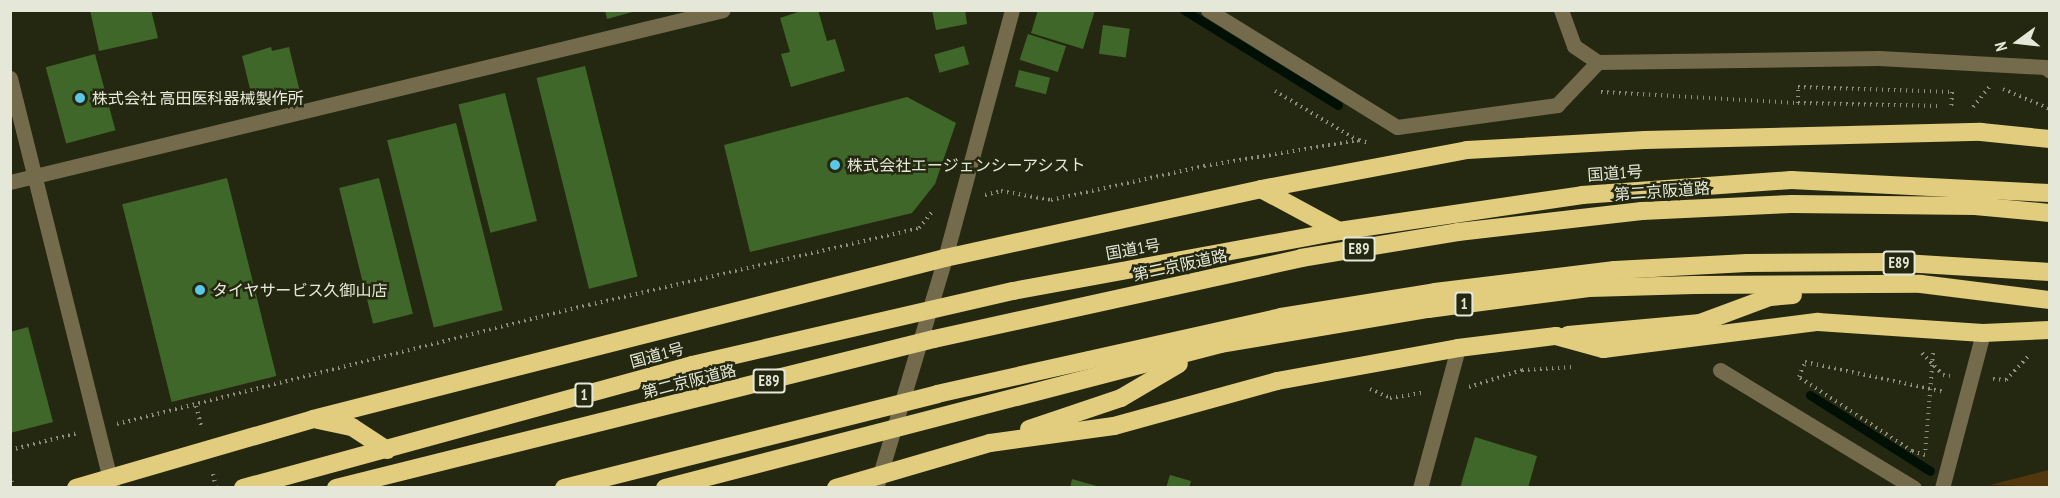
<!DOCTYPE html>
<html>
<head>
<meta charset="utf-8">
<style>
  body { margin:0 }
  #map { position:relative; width:2060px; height:498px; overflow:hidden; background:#252810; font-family:"PT Sans Narrow","Noto Sans JP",sans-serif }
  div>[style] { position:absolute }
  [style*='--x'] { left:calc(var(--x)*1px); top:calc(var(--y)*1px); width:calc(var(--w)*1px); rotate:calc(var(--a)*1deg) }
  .green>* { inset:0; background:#52370c }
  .stream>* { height:9px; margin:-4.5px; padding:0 4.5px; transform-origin:4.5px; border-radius:4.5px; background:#001005 }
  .building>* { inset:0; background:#3f6729; transform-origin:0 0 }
  .path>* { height:4px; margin-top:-2px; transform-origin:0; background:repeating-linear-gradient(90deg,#8d8f7c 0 1.5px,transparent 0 6px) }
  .minor>* { height:15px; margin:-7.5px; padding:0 7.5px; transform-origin:7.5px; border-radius:7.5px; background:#746b4d }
  .highway>* { height:18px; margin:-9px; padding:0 9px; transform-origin:9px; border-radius:9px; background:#e2cd7e }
  .dots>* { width:16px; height:16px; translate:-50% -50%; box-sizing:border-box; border:3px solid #252810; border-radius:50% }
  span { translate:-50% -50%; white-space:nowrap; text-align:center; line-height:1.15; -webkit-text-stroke:5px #252810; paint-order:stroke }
  .shield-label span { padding:2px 4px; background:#252810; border:2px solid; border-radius:4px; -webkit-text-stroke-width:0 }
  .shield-label { font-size:15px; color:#e5e7d8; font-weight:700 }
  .poi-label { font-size:16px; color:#e5e7d8 }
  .left { translate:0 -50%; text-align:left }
  .street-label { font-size:16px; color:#e5e7d8 }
  .frame { position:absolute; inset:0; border:12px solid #e5e7d8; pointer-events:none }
  .north { position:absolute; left:1988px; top:12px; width:60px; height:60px; -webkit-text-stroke:4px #252810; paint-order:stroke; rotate:255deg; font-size:16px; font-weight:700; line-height:24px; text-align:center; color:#e5e7d8 }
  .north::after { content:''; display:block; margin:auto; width:21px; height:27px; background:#e5e7d8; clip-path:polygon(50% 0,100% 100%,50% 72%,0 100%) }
</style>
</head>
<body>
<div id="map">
  <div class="green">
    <i style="clip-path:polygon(2049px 470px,2049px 487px,1990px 485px)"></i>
  </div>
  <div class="stream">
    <i style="--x:1184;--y:10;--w:181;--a:31.7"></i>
    <i style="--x:1810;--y:395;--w:142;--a:32.3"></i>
  </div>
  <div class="building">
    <i style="clip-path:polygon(90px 10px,151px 10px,158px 38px,99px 51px)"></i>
    <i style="clip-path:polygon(605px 10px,636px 10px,636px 11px,607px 19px)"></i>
    <i style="clip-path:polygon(804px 10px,818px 10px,827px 41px,835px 39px,845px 71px,791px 87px,781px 54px,790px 52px,780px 18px)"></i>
    <i style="clip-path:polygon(932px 10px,965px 10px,967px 24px,936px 30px)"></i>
    <i style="clip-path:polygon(1038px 10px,1095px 10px,1083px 49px,1031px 33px)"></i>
    <i style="left:1103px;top:25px;width:27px;height:29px;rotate:8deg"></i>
    <i style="left:1028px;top:34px;width:40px;height:27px;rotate:18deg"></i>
    <i style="left:964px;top:46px;width:19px;height:31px;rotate:74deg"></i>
    <i style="clip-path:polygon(271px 47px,272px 51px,289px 47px,300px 92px,259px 103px,255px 88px,250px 89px,242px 56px)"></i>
    <i style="left:95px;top:54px;width:79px;height:51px;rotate:75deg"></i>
    <i style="left:585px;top:66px;width:217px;height:50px;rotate:76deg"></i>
    <i style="left:1019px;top:70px;width:32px;height:17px;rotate:14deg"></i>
    <i style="left:505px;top:93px;width:132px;height:48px;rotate:76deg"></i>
    <i style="clip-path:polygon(907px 97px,956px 123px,935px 184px,912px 213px,750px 252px,724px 145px)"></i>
    <i style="left:456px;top:123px;width:193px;height:71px;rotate:76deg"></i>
    <i style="left:227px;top:178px;width:204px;height:108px;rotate:76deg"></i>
    <i style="left:379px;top:178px;width:140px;height:41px;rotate:76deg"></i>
    <i style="clip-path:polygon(28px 327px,53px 422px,10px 433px,10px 332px)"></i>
    <i style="clip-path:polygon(1475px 437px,1537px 456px,1528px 488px,1460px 488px)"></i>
    <i style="clip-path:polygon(1170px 475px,1191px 481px,1189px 488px,1166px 488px)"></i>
    <i style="clip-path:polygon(1072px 479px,1100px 487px,1099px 488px,1070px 488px)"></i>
  </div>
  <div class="path">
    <i style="--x:2003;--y:89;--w:51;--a:23.1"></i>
    <i style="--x:1275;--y:91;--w:98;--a:30.8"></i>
    <i style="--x:1601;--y:92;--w:197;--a:3.2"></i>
    <i style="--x:1798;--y:103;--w:16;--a:-90"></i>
    <i style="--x:1798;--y:87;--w:154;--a:1.9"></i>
    <i style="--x:1952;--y:92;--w:17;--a:93"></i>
    <i style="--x:1798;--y:103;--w:140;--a:1.2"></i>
    <i style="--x:1973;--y:107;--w:27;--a:-51"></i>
    <i style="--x:985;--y:195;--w:16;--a:-14"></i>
    <i style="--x:1001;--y:191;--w:51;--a:10.2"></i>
    <i style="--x:1051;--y:200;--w:157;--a:-12.5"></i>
    <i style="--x:1204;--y:166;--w:157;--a:-9.5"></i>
    <i style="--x:1359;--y:140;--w:10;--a:17"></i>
    <i style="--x:1922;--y:353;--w:30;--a:46"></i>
    <i style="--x:1943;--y:375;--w:7;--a:8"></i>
    <i style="--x:1933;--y:353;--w:102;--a:94.5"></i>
    <i style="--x:1925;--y:455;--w:14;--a:-163"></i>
    <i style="--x:1912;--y:451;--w:135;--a:-146.8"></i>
    <i style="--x:1799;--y:377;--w:16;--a:-68"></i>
    <i style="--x:1805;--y:362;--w:143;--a:12.1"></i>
    <i style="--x:1993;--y:379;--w:13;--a:4"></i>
    <i style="--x:2006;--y:380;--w:34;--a:-47"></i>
    <i style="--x:1469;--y:387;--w:56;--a:-17.8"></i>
    <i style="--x:1522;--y:370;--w:50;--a:-3.4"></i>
    <i style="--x:1370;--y:389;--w:22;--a:24"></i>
    <i style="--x:1390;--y:398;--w:33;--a:-9"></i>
    <i style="--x:196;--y:406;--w:23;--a:75"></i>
    <i style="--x:117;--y:424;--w:487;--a:-14.2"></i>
    <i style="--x:589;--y:305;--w:339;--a:-13.1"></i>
    <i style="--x:919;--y:228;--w:22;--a:-51"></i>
    <i style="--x:10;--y:450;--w:70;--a:-14"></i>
    <i style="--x:213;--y:474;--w:14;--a:78"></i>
    <i style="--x:10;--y:475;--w:13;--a:77"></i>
  </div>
  <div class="minor">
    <i style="--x:1208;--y:10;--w:222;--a:31.8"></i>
    <i style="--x:1397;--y:127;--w:162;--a:-7.8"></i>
    <i style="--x:1557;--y:105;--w:59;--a:-46.4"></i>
    <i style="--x:1598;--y:62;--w:281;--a:-0.8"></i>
    <i style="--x:1879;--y:58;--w:166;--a:3.1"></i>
    <i style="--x:2045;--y:67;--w:6;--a:39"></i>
    <i style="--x:1561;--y:10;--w:38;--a:70"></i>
    <i style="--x:1574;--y:46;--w:29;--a:34"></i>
    <i style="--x:10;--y:78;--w:422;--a:76"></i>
    <i style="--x:10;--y:182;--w:733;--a:-13.56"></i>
    <i style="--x:1720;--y:370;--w:227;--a:31.3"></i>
    <i style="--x:876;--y:488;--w:240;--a:-73.3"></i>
    <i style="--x:945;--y:258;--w:257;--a:-74.9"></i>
    <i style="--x:1420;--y:488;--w:145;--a:-74.8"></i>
    <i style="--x:1942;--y:488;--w:160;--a:-75.2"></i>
  </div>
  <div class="highway">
    <i style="--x:1261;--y:189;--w:89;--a:28.3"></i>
    <i style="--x:1568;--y:335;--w:133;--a:-5.2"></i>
    <i style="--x:1700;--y:323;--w:75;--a:-20.4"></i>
    <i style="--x:1770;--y:297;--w:23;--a:-5"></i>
    <i style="--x:318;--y:420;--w:35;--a:12"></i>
    <i style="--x:352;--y:427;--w:42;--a:33.3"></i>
    <i style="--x:1029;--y:429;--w:97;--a:-18.6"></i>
    <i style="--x:1121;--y:398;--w:67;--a:-30.4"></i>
    <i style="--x:76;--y:488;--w:247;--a:-16.2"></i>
    <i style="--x:313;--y:419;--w:652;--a:-14.29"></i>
    <i style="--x:945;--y:258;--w:323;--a:-12.3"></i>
    <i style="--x:1261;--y:189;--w:210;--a:-10.7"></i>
    <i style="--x:1467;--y:150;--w:178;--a:-3.2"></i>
    <i style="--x:1645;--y:140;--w:336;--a:-1.4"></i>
    <i style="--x:1981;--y:132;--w:69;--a:5.8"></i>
    <i style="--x:243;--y:488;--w:466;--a:-15.3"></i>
    <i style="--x:692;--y:365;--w:329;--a:-13"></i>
    <i style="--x:1013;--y:291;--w:331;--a:-10.4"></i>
    <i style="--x:1339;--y:231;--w:246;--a:-8.4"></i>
    <i style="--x:1582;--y:195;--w:210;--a:-4.1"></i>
    <i style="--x:1791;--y:180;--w:259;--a:2.9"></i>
    <i style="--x:336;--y:488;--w:616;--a:-13.99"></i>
    <i style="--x:934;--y:339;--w:376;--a:-12.4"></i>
    <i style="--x:1301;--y:258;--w:159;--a:-9.4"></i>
    <i style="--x:1458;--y:232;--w:185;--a:-6.5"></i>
    <i style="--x:1642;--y:211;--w:150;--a:-2.7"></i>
    <i style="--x:1792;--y:204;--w:183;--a:0.6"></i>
    <i style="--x:1975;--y:206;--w:75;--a:5.3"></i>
    <i style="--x:564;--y:488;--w:385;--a:-14.1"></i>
    <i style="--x:937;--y:394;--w:353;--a:-12.6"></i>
    <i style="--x:1281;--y:317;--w:156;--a:-9.2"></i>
    <i style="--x:1435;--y:292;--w:181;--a:-7"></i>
    <i style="--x:1615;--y:270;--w:132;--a:-3"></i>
    <i style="--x:1747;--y:263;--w:140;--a:-0.4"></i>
    <i style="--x:1887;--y:262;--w:163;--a:3.5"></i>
    <i style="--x:665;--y:488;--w:574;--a:-14.52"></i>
    <i style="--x:1221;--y:344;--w:210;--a:-9.6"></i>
    <i style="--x:1428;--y:309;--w:162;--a:-7.4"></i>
    <i style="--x:1589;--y:288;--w:105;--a:-1.6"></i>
    <i style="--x:1694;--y:285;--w:227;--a:-0.3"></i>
    <i style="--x:1921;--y:284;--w:130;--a:7.1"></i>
    <i style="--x:836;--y:488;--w:160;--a:-16.3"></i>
    <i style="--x:990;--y:443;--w:125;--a:-7.8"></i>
    <i style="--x:1114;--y:426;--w:169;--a:-15.4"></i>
    <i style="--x:1277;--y:381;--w:184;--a:-10.3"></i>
    <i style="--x:1458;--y:348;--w:99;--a:-7"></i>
    <i style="--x:1556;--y:336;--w:49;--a:15.5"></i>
    <i style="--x:1603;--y:349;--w:217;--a:-7.2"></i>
    <i style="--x:1818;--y:322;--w:165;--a:3.8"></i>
    <i style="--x:1983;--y:333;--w:67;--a:-2.6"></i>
  </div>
  <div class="dots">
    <i style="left:80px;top:98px;background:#5ac8e6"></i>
    <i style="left:835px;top:165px;background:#5ac8e6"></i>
    <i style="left:200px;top:290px;background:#5ac8e6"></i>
  </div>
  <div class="shield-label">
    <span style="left:1359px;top:249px">E89</span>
    <span style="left:1899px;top:263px">E89</span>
    <span style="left:1464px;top:304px">1</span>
    <span style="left:769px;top:381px">E89</span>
    <span style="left:584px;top:395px">1</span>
  </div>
  <div class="poi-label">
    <span class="left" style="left:92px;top:98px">株式会社 高田医科器械製作所</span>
    <span class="left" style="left:847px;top:165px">株式会社エージェンシーアシスト</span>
    <span class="left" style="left:212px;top:290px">タイヤサービス久御山店</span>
  </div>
  <div class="street-label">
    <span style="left:1615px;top:173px;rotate:-4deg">国道1号</span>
    <span style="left:1662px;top:191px;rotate:-4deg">第二京阪道路</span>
    <span style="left:1133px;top:249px;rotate:-10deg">国道1号</span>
    <span style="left:1180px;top:265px;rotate:-12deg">第二京阪道路</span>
    <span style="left:657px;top:355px;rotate:-15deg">国道1号</span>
    <span style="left:689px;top:381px;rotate:-14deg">第二京阪道路</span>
  </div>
  <div class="frame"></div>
  <div class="north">N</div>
</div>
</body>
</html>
